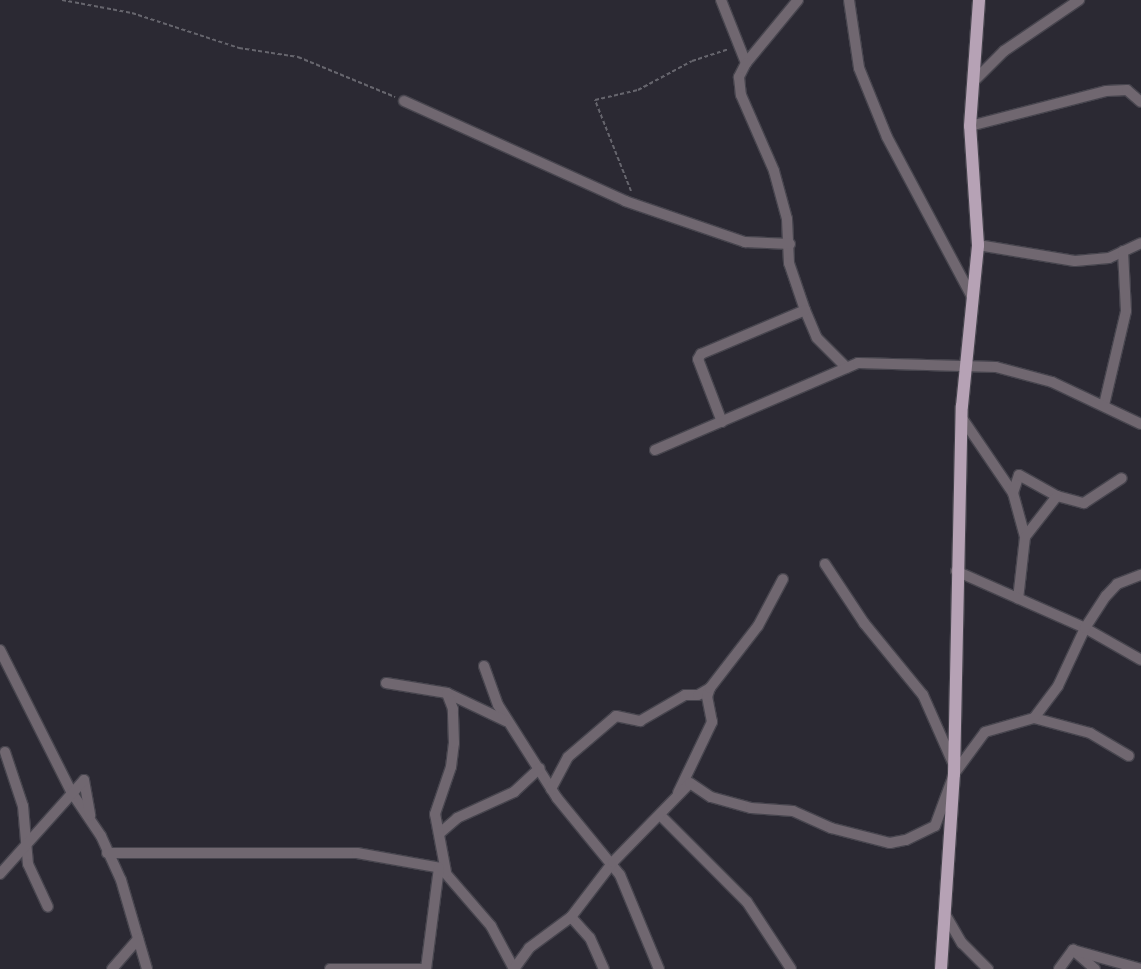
<!DOCTYPE html>
<html>
<head>
<meta charset="utf-8">
<style>
  body { margin:0 }
  #map { position:relative; width:1141px; height:969px; overflow:hidden; background:#2b2933; font-family:Karla,sans-serif }
  div>[style] { position:absolute }
  [style*='--x'] { left:calc(var(--x)*1px); top:calc(var(--y)*1px); width:calc(var(--w)*1px); rotate:calc(var(--a)*1deg) }
  .path>* { height:2px; margin-top:-1px; transform-origin:0; background:repeating-linear-gradient(90deg,#66656d 0 4px,transparent 0 6.5px) }
  .roads { filter:drop-shadow(1px 0 #47454e) drop-shadow(-1px 0 #47454e) drop-shadow(0 1px #47454e) drop-shadow(0 -1px #47454e) }
  .street>* { height:10px; margin:-5px; padding:0 5px; transform-origin:5px; border-radius:5px; background:#706770 }
  .primary>* { height:12px; margin:-6px; padding:0 6px; transform-origin:6px; border-radius:6px; background:#b6a2b5 }
  span { translate:-50% -50%; white-space:nowrap; text-align:center; line-height:1.15; -webkit-text-stroke:5px #2b2933; paint-order:stroke }
</style>
</head>
<body>
<div id="map">
  <div class="path">
    <i style="--x:62;--y:0;--w:71;--a:10.5"></i>
    <i style="--x:132;--y:13;--w:113;--a:18.1"></i>
    <i style="--x:239;--y:48;--w:60;--a:8.7"></i>
    <i style="--x:298;--y:57;--w:105;--a:22.4"></i>
    <i style="--x:631;--y:191;--w:98;--a:-111.6"></i>
    <i style="--x:595;--y:100;--w:44;--a:-13.1"></i>
    <i style="--x:638;--y:90;--w:61;--a:-28.2"></i>
    <i style="--x:692;--y:61;--w:38;--a:-18"></i>
  </div>
  <div class="roads">
    <div class="street">
      <i style="--x:721;--y:0;--w:68;--a:68.4"></i>
      <i style="--x:798;--y:0;--w:82;--a:129.5"></i>
      <i style="--x:746;--y:63;--w:16;--a:117"></i>
      <i style="--x:739;--y:77;--w:18;--a:84"></i>
      <i style="--x:741;--y:95;--w:83;--a:66.5"></i>
      <i style="--x:774;--y:171;--w:50;--a:74.8"></i>
      <i style="--x:787;--y:219;--w:44;--a:87.4"></i>
      <i style="--x:789;--y:263;--w:50;--a:71.2"></i>
      <i style="--x:805;--y:310;--w:30;--a:67"></i>
      <i style="--x:817;--y:338;--w:42;--a:45"></i>
      <i style="--x:849;--y:0;--w:69;--a:81.6"></i>
      <i style="--x:859;--y:68;--w:74;--a:67.9"></i>
      <i style="--x:887;--y:137;--w:183;--a:62"></i>
      <i style="--x:973;--y:82;--w:44;--a:-45"></i>
      <i style="--x:1004;--y:51;--w:91;--a:-34.2"></i>
      <i style="--x:404;--y:101;--w:243;--a:24.3"></i>
      <i style="--x:625;--y:201;--w:127;--a:18.9"></i>
      <i style="--x:745;--y:242;--w:45;--a:2.5"></i>
      <i style="--x:970;--y:126;--w:140;--a:-14.4"></i>
      <i style="--x:1106;--y:91;--w:21;--a:-3"></i>
      <i style="--x:1127;--y:90;--w:18;--a:41"></i>
      <i style="--x:978;--y:245;--w:98;--a:9.4"></i>
      <i style="--x:1075;--y:261;--w:34;--a:-5"></i>
      <i style="--x:1109;--y:258;--w:35;--a:-25"></i>
      <i style="--x:1104;--y:405;--w:97;--a:-76.8"></i>
      <i style="--x:1126;--y:311;--w:60;--a:-92.9"></i>
      <i style="--x:962;--y:418;--w:91;--a:55.8"></i>
      <i style="--x:1013;--y:493;--w:46;--a:74.7"></i>
      <i style="--x:1025;--y:537;--w:62;--a:96.4"></i>
      <i style="--x:722;--y:422;--w:67;--a:-110.9"></i>
      <i style="--x:698;--y:359;--w:6;--a:-59"></i>
      <i style="--x:701;--y:354;--w:113;--a:-22.9"></i>
      <i style="--x:655;--y:450;--w:221;--a:-23.2"></i>
      <i style="--x:858;--y:363;--w:138;--a:1.7"></i>
      <i style="--x:996;--y:367;--w:58;--a:15"></i>
      <i style="--x:1052;--y:382;--w:98;--a:25.3"></i>
      <i style="--x:1013;--y:493;--w:19;--a:-72"></i>
      <i style="--x:1019;--y:475;--w:43;--a:28.9"></i>
      <i style="--x:1057;--y:496;--w:28;--a:15"></i>
      <i style="--x:1084;--y:503;--w:45;--a:-33.3"></i>
      <i style="--x:1025;--y:537;--w:52;--a:-52"></i>
      <i style="--x:825;--y:564;--w:71;--a:56.5"></i>
      <i style="--x:864;--y:623;--w:93;--a:50.7"></i>
      <i style="--x:923;--y:695;--w:74;--a:66.2"></i>
      <i style="--x:956;--y:571;--w:141;--a:23.8"></i>
      <i style="--x:1085;--y:628;--w:64;--a:29.7"></i>
      <i style="--x:0;--y:650;--w:160;--a:63.3"></i>
      <i style="--x:72;--y:793;--w:52;--a:56"></i>
      <i style="--x:101;--y:836;--w:48;--a:65.6"></i>
      <i style="--x:121;--y:880;--w:93;--a:73.7"></i>
      <i style="--x:484;--y:666;--w:41;--a:70.3"></i>
      <i style="--x:498;--y:705;--w:110;--a:57.6"></i>
      <i style="--x:557;--y:798;--w:99;--a:50.7"></i>
      <i style="--x:620;--y:875;--w:102;--a:67.5"></i>
      <i style="--x:386;--y:683;--w:62;--a:9.3"></i>
      <i style="--x:447;--y:693;--w:65;--a:25.4"></i>
      <i style="--x:1034;--y:718;--w:58;--a:15"></i>
      <i style="--x:1090;--y:733;--w:45;--a:30.5"></i>
      <i style="--x:5;--y:752;--w:57;--a:71.6"></i>
      <i style="--x:23;--y:806;--w:58;--a:85.1"></i>
      <i style="--x:28;--y:864;--w:47;--a:65.1"></i>
      <i style="--x:84;--y:780;--w:36;--a:80"></i>
      <i style="--x:551;--y:789;--w:36;--a:-62"></i>
      <i style="--x:568;--y:757;--w:63;--a:-40.5"></i>
      <i style="--x:616;--y:716;--w:25;--a:12"></i>
      <i style="--x:640;--y:721;--w:52;--a:-30"></i>
      <i style="--x:685;--y:695;--w:13;--a:0"></i>
      <i style="--x:698;--y:695;--w:14;--a:-30"></i>
      <i style="--x:678;--y:793;--w:79;--a:-64.4"></i>
      <i style="--x:712;--y:722;--w:25;--a:-101"></i>
      <i style="--x:707;--y:697;--w:9;--a:-72"></i>
      <i style="--x:710;--y:688;--w:78;--a:-52.3"></i>
      <i style="--x:758;--y:626;--w:53;--a:-62"></i>
      <i style="--x:662;--y:817;--w:120;--a:45"></i>
      <i style="--x:747;--y:902;--w:80;--a:56.7"></i>
      <i style="--x:440;--y:833;--w:23;--a:-41"></i>
      <i style="--x:457;--y:818;--w:63;--a:-24.5"></i>
      <i style="--x:514;--y:792;--w:35;--a:-43"></i>
      <i style="--x:107;--y:853;--w:250;--a:0"></i>
      <i style="--x:357;--y:853;--w:85;--a:10.1"></i>
      <i style="--x:441;--y:868;--w:77;--a:49.2"></i>
      <i style="--x:491;--y:926;--w:49;--a:61.9"></i>
      <i style="--x:446;--y:872;--w:59;--a:-100.7"></i>
      <i style="--x:435;--y:814;--w:50;--a:-71.2"></i>
      <i style="--x:451;--y:767;--w:24;--a:-83"></i>
      <i style="--x:454;--y:743;--w:34;--a:-92"></i>
      <i style="--x:453;--y:709;--w:17;--a:-111"></i>
      <i style="--x:0;--y:874;--w:126;--a:-48.2"></i>
      <i style="--x:945;--y:914;--w:34;--a:60"></i>
      <i style="--x:962;--y:943;--w:37;--a:45"></i>
      <i style="--x:571;--y:917;--w:28;--a:48"></i>
      <i style="--x:590;--y:938;--w:34;--a:66"></i>
      <i style="--x:1073;--y:950;--w:29;--a:41"></i>
      <i style="--x:112;--y:969;--w:40;--a:-49"></i>
      <i style="--x:330;--y:969;--w:92;--a:0"></i>
      <i style="--x:426;--y:969;--w:102;--a:-82.7"></i>
      <i style="--x:514;--y:969;--w:26;--a:-54"></i>
      <i style="--x:529;--y:948;--w:52;--a:-36.4"></i>
      <i style="--x:571;--y:917;--w:69;--a:-52.6"></i>
      <i style="--x:613;--y:862;--w:110;--a:-45.7"></i>
      <i style="--x:690;--y:783;--w:25;--a:34"></i>
      <i style="--x:711;--y:797;--w:41;--a:15.4"></i>
      <i style="--x:751;--y:808;--w:42;--a:4.1"></i>
      <i style="--x:793;--y:811;--w:42;--a:24.1"></i>
      <i style="--x:831;--y:828;--w:61;--a:14.3"></i>
      <i style="--x:890;--y:843;--w:16;--a:-11"></i>
      <i style="--x:906;--y:840;--w:32;--a:-26"></i>
      <i style="--x:935;--y:826;--w:55;--a:-69.9"></i>
      <i style="--x:954;--y:774;--w:52;--a:-53.6"></i>
      <i style="--x:985;--y:732;--w:51;--a:-15.9"></i>
      <i style="--x:1034;--y:718;--w:40;--a:-53"></i>
      <i style="--x:1058;--y:686;--w:64;--a:-65"></i>
      <i style="--x:1085;--y:628;--w:38;--a:-57"></i>
      <i style="--x:1106;--y:596;--w:16;--a:-47"></i>
      <i style="--x:1117;--y:584;--w:26;--a:-21"></i>
      <i style="--x:1059;--y:969;--w:24;--a:-54"></i>
      <i style="--x:1073;--y:950;--w:71;--a:15.6"></i>
    </div>
    <div class="primary">
      <i style="--x:941;--y:969;--w:195;--a:-86.2"></i>
      <i style="--x:954;--y:774;--w:368;--a:-88.8"></i>
      <i style="--x:962;--y:406;--w:162;--a:-84.3"></i>
      <i style="--x:978;--y:245;--w:119;--a:-93.8"></i>
      <i style="--x:970;--y:126;--w:126;--a:-85.9"></i>
    </div>
  </div>
</div>
</body>
</html>
